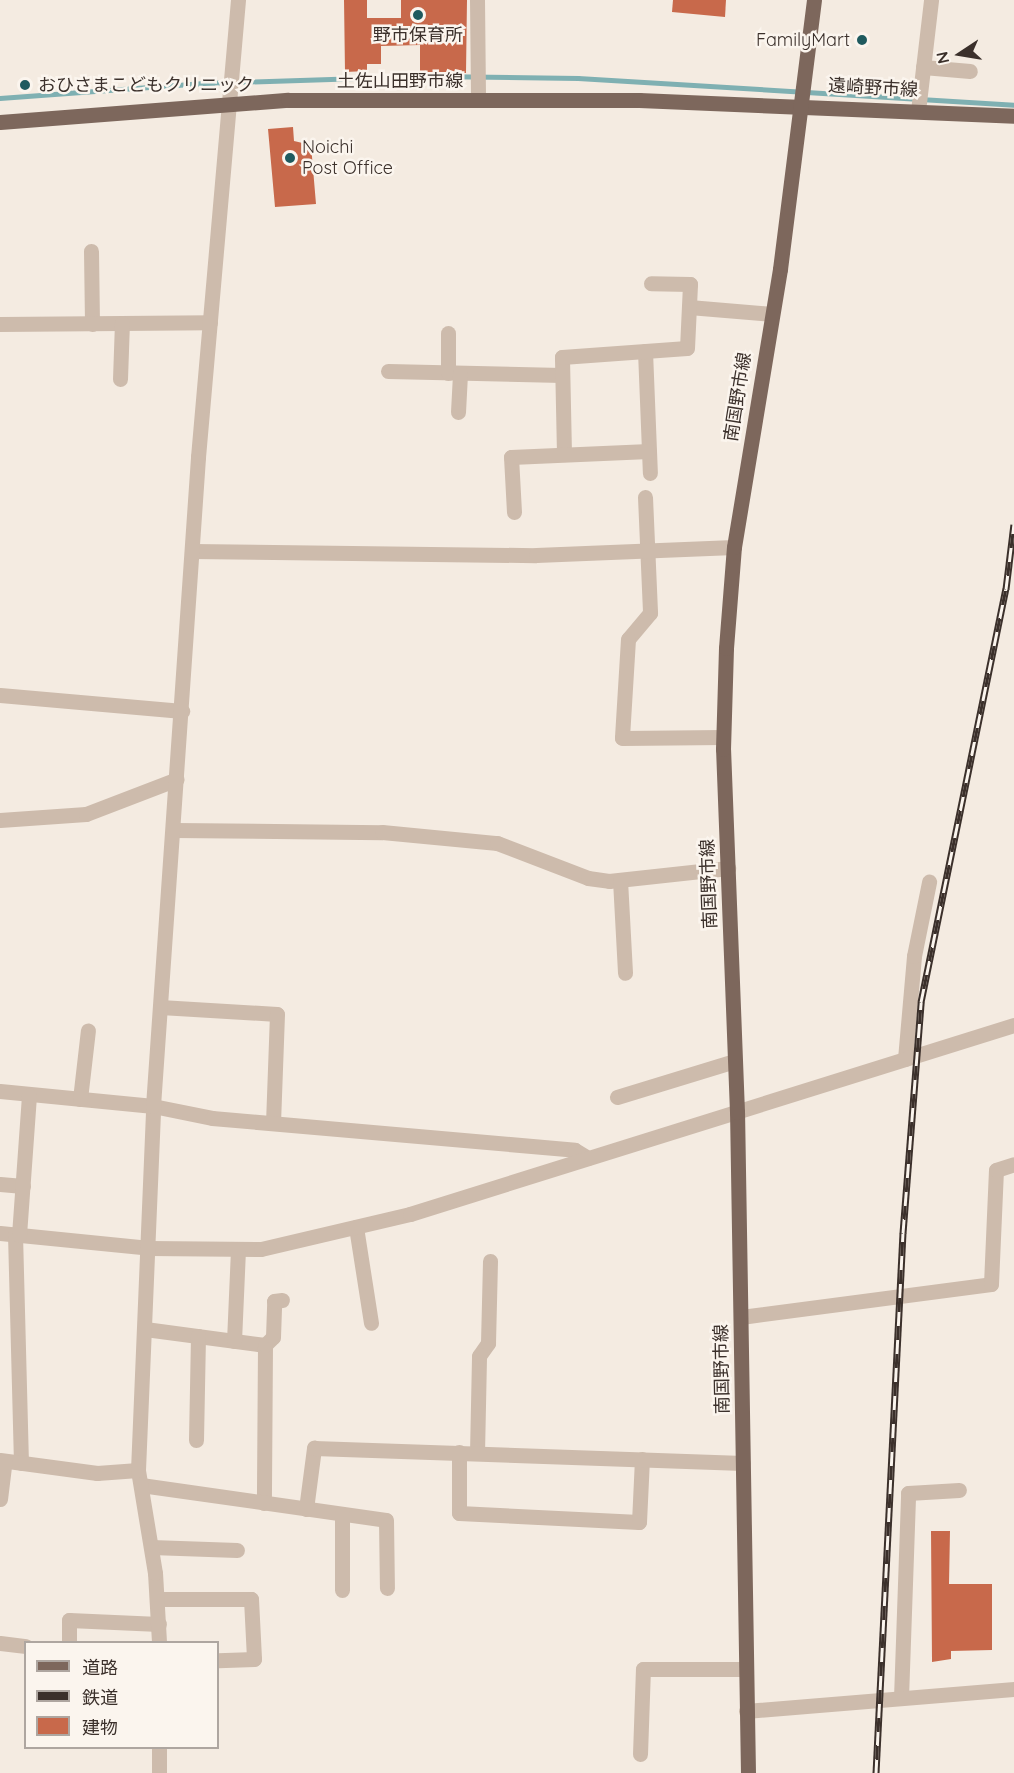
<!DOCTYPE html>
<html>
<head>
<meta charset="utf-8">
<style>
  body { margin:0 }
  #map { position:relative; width:1014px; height:1773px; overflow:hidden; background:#f4ebe1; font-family:Quicksand,"Noto Sans JP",sans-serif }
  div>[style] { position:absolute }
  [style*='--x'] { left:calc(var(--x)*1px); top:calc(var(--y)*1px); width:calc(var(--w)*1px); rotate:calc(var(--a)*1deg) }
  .stream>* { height:4.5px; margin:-2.25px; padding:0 2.25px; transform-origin:2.25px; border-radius:2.25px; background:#7fb0b2 }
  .building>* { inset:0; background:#c8694b }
  .minor>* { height:15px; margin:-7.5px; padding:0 7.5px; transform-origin:7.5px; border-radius:7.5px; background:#cdbbac }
  .major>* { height:15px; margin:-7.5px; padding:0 7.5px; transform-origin:7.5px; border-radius:7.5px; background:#7d675c }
  .rail>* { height:7px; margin-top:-3.5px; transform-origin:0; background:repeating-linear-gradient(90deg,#fbf5ee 0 14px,#3b302b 0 28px); box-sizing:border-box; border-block:2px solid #3b302b }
  .dots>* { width:16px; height:16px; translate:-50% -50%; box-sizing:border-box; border:3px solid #fbf5ee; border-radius:50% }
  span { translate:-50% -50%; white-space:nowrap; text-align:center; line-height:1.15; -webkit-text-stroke:5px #fbf5ee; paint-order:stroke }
  .poi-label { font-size:18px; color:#3b302b }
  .right { translate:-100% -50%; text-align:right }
  .left { translate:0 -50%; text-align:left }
  .street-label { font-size:18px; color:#3b302b }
  .legend { position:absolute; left:24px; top:1641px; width:195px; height:108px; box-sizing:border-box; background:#fbf5ee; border:2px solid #aea6a0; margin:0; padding:8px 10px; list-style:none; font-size:18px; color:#3b302b }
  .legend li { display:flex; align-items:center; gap:12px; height:30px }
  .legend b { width:30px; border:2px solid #aea6a0 }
  .north { position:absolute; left:930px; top:24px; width:60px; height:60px; -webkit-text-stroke:4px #fbf5ee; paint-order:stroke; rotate:258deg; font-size:16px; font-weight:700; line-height:24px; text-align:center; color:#3b302b }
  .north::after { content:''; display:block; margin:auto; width:21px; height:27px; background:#3b302b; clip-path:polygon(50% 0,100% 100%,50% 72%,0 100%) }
</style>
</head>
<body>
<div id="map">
  <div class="stream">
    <i style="--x:0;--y:98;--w:204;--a:-4.2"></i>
    <i style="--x:203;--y:83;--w:228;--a:-1.8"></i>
    <i style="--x:431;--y:76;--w:147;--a:0.8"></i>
    <i style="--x:578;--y:78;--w:437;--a:3.5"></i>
  </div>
  <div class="building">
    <i style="clip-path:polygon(344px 0,367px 0,367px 18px,401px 18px,401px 0,467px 0,466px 73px,420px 73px,420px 45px,381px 46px,381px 64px,367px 64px,367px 71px,345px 72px)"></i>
    <i style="clip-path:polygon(673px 0,726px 0,725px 17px,672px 12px)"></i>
    <i style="clip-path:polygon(293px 127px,294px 141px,311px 145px,316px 204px,275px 207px,268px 129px)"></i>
    <i style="clip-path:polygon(931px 1531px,950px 1531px,949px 1584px,992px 1584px,992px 1650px,951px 1651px,951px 1659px,932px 1662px)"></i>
  </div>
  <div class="minor">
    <i style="--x:477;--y:0;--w:100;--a:89.4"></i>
    <i style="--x:923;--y:67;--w:47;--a:4.9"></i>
    <i style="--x:918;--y:111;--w:112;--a:-83.3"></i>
    <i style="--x:91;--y:251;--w:73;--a:89.2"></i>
    <i style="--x:689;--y:307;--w:83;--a:4.8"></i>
    <i style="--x:0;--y:324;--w:210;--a:-0.5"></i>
    <i style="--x:645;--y:351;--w:122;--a:87.7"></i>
    <i style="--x:388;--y:371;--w:174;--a:1.3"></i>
    <i style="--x:448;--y:373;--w:40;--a:-90"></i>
    <i style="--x:120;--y:379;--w:56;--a:-88"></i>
    <i style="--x:458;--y:412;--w:39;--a:-87"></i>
    <i style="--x:564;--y:454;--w:97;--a:-91.2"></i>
    <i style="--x:562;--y:357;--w:125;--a:-4.1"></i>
    <i style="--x:687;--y:348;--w:64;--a:-87.3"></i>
    <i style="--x:690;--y:284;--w:39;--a:-179"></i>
    <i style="--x:645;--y:497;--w:116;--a:87.5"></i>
    <i style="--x:650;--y:613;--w:34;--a:130"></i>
    <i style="--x:628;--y:639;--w:99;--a:93.5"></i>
    <i style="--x:622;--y:738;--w:101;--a:-0.6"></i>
    <i style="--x:514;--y:512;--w:55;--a:-93.1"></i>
    <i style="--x:511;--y:457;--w:138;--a:-2.5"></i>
    <i style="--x:192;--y:551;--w:344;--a:0.7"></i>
    <i style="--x:536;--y:555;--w:198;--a:-2.3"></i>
    <i style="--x:0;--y:695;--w:183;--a:5"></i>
    <i style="--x:0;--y:820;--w:86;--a:-4"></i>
    <i style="--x:86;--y:814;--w:97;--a:-21"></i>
    <i style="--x:174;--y:830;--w:208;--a:0.6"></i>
    <i style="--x:382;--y:832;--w:116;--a:5.5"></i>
    <i style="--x:497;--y:843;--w:97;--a:21"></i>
    <i style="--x:588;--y:878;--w:21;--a:8"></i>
    <i style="--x:609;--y:881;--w:120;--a:-6.2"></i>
    <i style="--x:620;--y:880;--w:93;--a:86.9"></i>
    <i style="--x:160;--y:1007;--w:117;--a:3.4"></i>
    <i style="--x:277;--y:1014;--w:109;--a:92.1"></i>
    <i style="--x:905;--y:1059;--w:103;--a:-85"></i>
    <i style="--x:914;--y:956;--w:76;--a:-78.5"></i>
    <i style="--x:0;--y:1091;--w:154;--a:5.6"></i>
    <i style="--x:153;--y:1106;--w:60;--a:11.5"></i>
    <i style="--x:212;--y:1118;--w:364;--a:5"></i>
    <i style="--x:575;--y:1150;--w:15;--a:32"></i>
    <i style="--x:617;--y:1097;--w:123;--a:-17"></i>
    <i style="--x:80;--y:1099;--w:69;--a:-83.4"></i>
    <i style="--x:0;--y:1184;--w:23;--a:5"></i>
    <i style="--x:356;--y:1227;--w:97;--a:81.1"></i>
    <i style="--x:0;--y:1233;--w:150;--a:5.7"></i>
    <i style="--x:149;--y:1248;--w:112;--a:0.5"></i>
    <i style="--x:261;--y:1249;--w:153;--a:-13.2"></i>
    <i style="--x:410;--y:1214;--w:633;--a:-17.38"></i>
    <i style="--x:15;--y:1234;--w:229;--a:88.5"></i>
    <i style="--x:19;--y:1235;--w:140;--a:-85.9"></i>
    <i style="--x:741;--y:1317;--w:252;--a:-7.5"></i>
    <i style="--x:991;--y:1284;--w:114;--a:-87.5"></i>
    <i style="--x:996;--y:1170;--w:19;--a:-18"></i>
    <i style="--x:145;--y:1329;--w:121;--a:7.6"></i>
    <i style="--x:265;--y:1345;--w:158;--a:90.4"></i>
    <i style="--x:234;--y:1341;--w:92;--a:-87.5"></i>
    <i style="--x:265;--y:1345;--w:11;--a:-45"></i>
    <i style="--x:273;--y:1337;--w:36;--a:-88"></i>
    <i style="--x:274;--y:1301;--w:8;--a:-7"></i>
    <i style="--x:196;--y:1440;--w:104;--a:-88.9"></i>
    <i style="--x:459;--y:1452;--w:61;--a:90"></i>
    <i style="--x:459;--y:1513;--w:180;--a:2.9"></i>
    <i style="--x:639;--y:1522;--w:63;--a:-87.3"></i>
    <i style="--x:477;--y:1453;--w:97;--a:-88.8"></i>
    <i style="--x:479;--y:1356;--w:16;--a:-55"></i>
    <i style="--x:488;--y:1343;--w:82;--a:-88.6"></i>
    <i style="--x:0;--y:1460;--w:98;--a:7.6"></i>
    <i style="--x:97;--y:1473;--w:41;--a:-4.2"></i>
    <i style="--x:141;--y:1485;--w:247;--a:8.1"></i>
    <i style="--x:386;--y:1520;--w:68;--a:89.2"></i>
    <i style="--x:0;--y:1499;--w:38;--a:-83"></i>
    <i style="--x:306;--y:1509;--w:62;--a:-82.5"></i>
    <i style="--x:314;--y:1448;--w:429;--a:2"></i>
    <i style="--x:151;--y:1547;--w:86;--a:2"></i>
    <i style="--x:342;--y:1590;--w:76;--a:-90"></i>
    <i style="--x:157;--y:1599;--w:94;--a:0"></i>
    <i style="--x:251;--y:1599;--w:60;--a:87.1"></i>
    <i style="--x:254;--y:1659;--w:36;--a:178"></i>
    <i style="--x:69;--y:1642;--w:22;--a:-90"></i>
    <i style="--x:69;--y:1620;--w:90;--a:2.5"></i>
    <i style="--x:159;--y:1642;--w:69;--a:-93.3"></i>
    <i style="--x:155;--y:1573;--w:104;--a:-99.4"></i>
    <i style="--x:138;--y:1470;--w:364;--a:-87.6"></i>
    <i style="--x:153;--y:1106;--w:651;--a:-86.03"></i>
    <i style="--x:198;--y:457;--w:459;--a:-85"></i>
    <i style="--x:0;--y:1643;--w:26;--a:7"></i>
    <i style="--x:901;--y:1698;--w:205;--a:-88"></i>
    <i style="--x:908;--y:1493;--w:51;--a:-3.4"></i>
    <i style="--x:746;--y:1711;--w:269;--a:-4.7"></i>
    <i style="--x:159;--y:1748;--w:25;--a:90"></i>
    <i style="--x:640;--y:1754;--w:85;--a:-88"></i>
    <i style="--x:643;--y:1669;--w:103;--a:0"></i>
  </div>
  <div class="major">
    <i style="--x:0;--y:122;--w:289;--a:-4.4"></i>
    <i style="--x:288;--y:100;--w:351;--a:0"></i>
    <i style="--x:639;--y:100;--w:375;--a:2.4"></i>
    <i style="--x:748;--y:1773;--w:661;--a:-90.95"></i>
    <i style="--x:737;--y:1112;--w:363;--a:-92.2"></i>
    <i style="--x:723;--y:749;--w:101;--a:-88.3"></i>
    <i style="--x:726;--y:648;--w:101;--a:-85.5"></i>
    <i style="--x:734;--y:547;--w:282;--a:-80.6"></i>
    <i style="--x:780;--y:269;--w:271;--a:-82.8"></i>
  </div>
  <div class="rail">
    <i style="--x:876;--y:1773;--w:541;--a:-87.14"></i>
    <i style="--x:903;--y:1233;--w:232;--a:-85.5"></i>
    <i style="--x:921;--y:1002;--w:422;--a:-78.4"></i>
    <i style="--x:1006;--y:589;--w:65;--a:-83"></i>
  </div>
  <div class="dots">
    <i style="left:418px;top:15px;background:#1f5a5e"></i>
    <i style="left:862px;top:40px;background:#1f5a5e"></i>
    <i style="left:25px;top:85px;background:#1f5a5e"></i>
    <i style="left:290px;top:158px;background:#1f5a5e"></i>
  </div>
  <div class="poi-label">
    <span style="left:418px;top:35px">野市保育所</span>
    <span class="right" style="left:850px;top:40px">FamilyMart</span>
    <span class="left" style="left:38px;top:85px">おひさまこどもクリニック</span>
    <span class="left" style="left:302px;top:158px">Noichi<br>Post Office</span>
  </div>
  <div class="street-label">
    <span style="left:400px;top:81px">土佐山田野市線</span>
    <span style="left:873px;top:88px;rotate:3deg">遠崎野市線</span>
    <span style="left:738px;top:397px;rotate:-81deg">南国野市線</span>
    <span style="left:709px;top:884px;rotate:-92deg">南国野市線</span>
    <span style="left:722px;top:1369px;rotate:-91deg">南国野市線</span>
  </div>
  <ul class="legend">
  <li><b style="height:8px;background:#7d675c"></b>道路</li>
  <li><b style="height:8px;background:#3b302b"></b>鉄道</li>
  <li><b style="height:16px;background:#c8694b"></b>建物</li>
  </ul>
  <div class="north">N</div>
</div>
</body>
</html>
